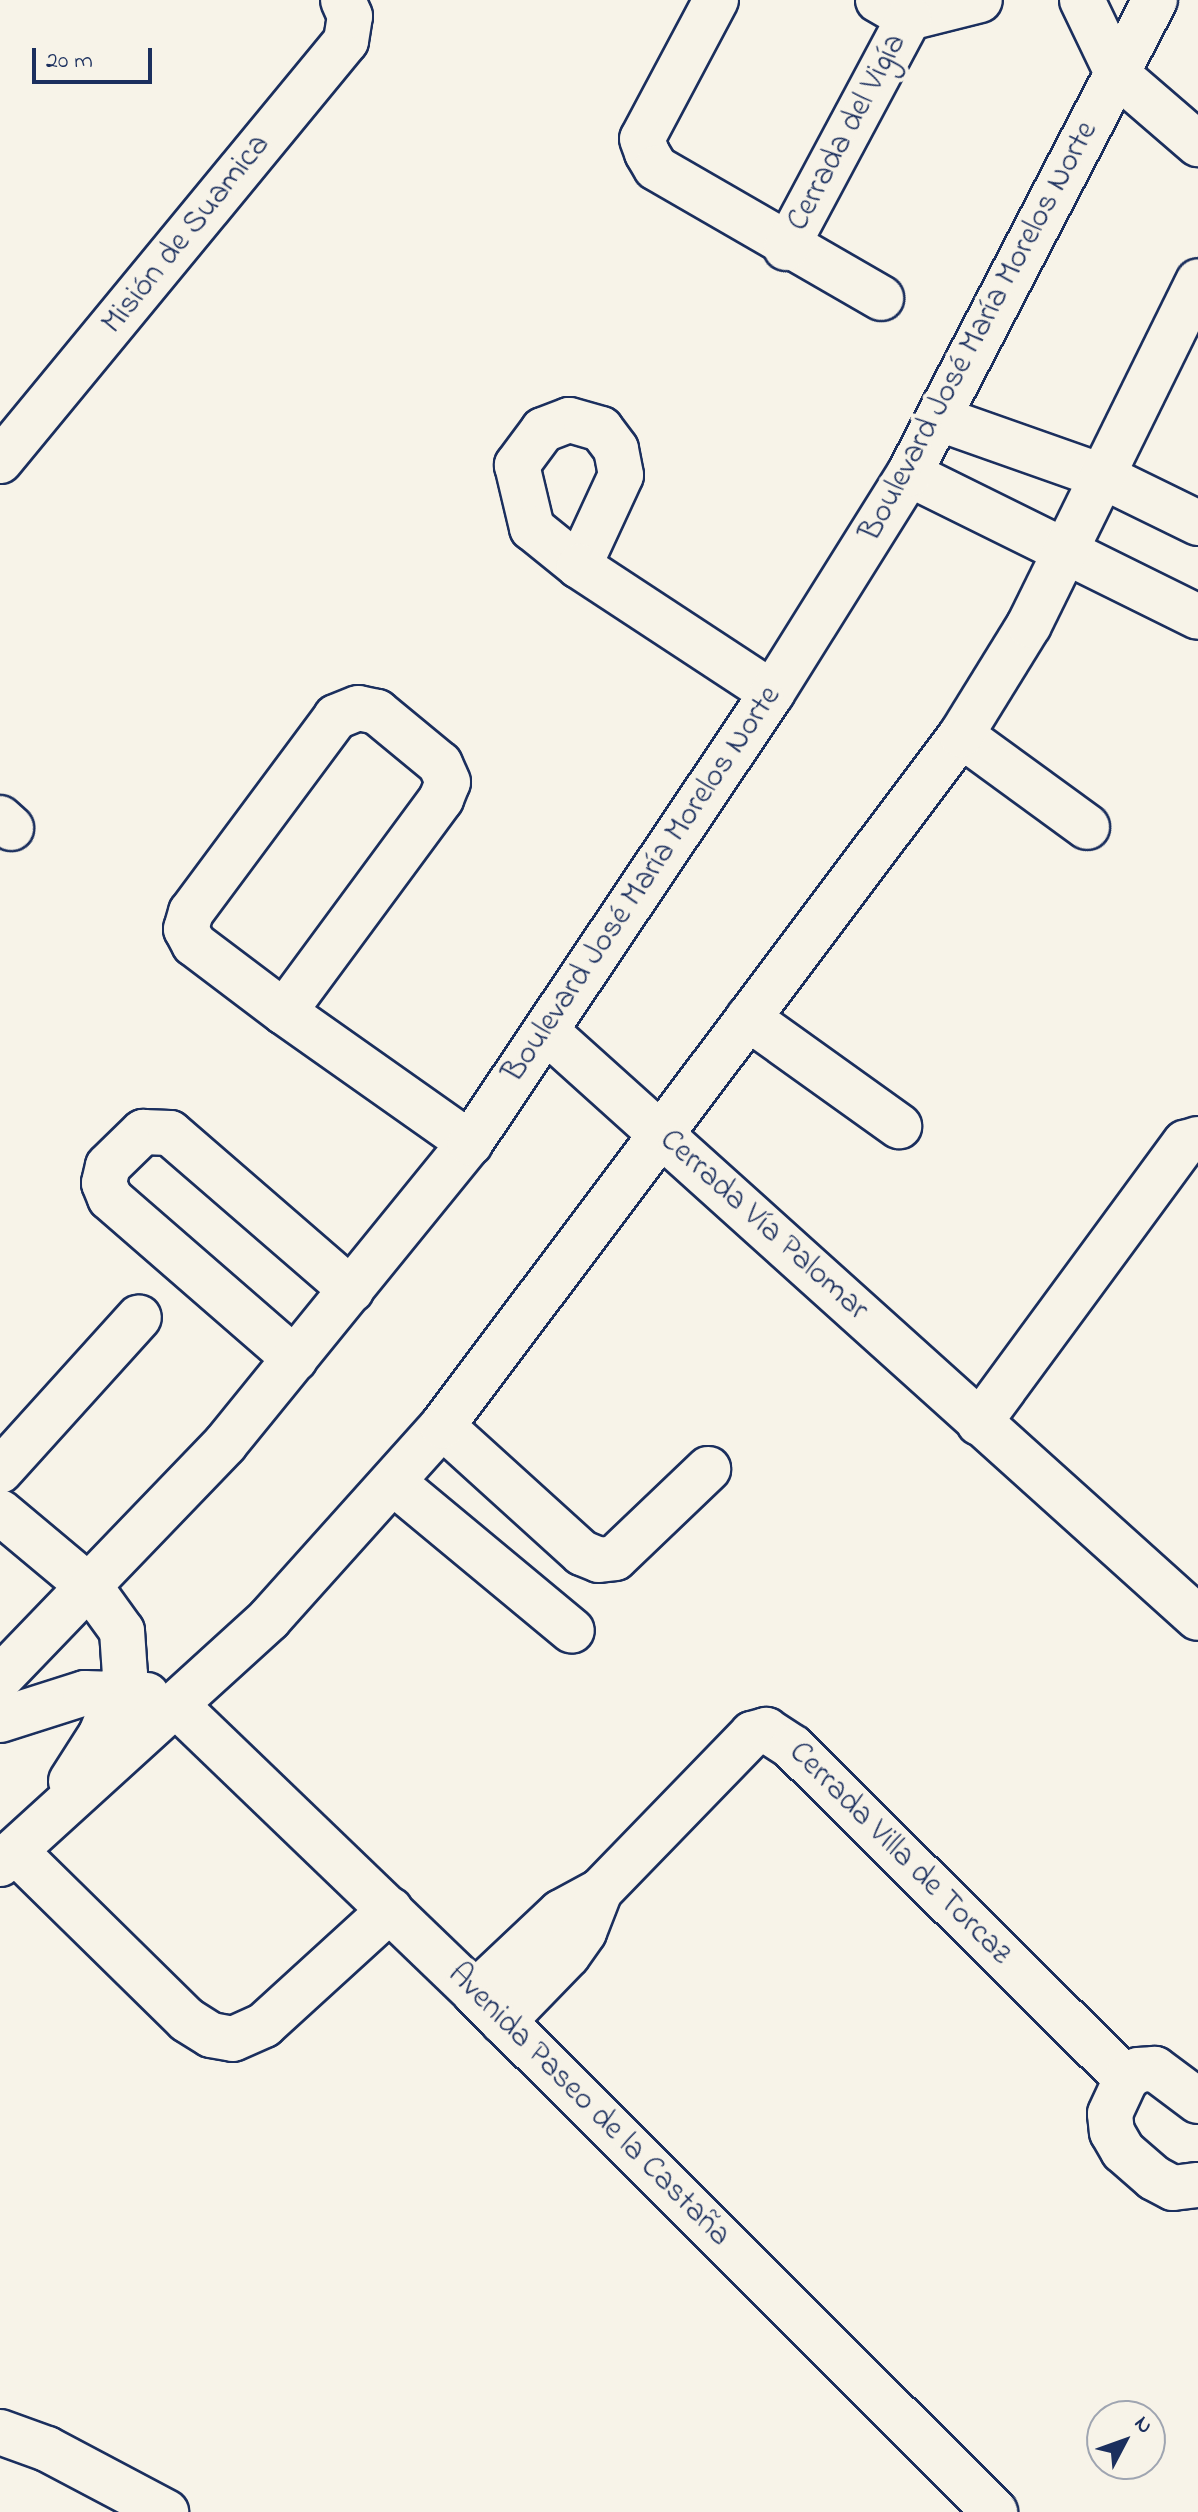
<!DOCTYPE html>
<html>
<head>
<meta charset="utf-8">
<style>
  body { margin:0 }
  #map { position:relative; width:1198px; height:2512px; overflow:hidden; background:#f7f3e8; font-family:"Indie Flower",sans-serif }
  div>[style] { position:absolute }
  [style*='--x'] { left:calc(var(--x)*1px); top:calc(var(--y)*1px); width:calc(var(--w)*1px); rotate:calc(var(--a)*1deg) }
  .roads { filter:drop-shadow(2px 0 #1b2f5e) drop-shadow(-2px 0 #1b2f5e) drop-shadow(0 2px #1b2f5e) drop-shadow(0 -2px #1b2f5e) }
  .minor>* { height:44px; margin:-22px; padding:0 22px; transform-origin:22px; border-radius:22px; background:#f7f3e8 }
  .major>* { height:44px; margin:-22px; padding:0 22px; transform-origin:22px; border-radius:22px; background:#f7f3e8 }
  span { translate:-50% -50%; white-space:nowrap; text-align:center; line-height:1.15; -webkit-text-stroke:8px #f7f3e8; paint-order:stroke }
  .street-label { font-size:32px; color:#1b2f5e }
  .north { position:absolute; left:1086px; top:2400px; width:80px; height:80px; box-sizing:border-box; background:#f7f3e8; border:2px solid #9fa5b1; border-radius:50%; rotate:49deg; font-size:22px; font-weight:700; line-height:32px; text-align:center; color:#1b2f5e }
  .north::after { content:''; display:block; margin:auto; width:28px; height:36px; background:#1b2f5e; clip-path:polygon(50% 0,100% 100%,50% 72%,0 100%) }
  .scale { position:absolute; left:32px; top:48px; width:120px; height:36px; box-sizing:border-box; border:4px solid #1b2f5e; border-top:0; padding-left:10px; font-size:24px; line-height:28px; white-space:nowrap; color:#1b2f5e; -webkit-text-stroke:6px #f7f3e8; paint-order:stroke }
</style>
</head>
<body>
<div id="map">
  <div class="roads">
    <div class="minor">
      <i style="--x:716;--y:0;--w:157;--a:118"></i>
      <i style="--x:642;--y:139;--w:15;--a:70"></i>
      <i style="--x:647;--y:153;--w:17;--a:59"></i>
      <i style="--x:656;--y:168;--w:260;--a:30"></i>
      <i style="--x:878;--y:0;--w:36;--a:30"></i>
      <i style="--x:909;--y:18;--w:73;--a:-14.2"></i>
      <i style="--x:1082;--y:0;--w:83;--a:64.4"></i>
      <i style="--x:1118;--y:75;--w:106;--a:40.8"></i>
      <i style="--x:786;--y:248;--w:261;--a:-61.9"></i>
      <i style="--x:940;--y:419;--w:172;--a:19.4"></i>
      <i style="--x:1102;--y:476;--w:107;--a:26.1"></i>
      <i style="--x:0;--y:461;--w:544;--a:-50.52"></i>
      <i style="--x:346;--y:41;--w:25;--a:-81"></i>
      <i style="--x:350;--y:16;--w:17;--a:-114"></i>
      <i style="--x:909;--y:474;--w:322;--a:26.3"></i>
      <i style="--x:579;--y:566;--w:100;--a:-65.2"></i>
      <i style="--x:621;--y:475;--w:26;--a:-101"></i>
      <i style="--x:616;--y:449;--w:25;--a:-127"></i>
      <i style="--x:601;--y:429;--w:33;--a:-164"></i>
      <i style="--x:569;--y:420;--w:28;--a:159"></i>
      <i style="--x:543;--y:430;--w:44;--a:126.6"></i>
      <i style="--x:517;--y:465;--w:65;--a:76.6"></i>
      <i style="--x:532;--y:528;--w:60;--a:39"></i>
      <i style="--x:579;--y:566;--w:231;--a:33.3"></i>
      <i style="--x:961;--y:735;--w:156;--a:36.1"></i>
      <i style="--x:0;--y:818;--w:15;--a:42"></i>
      <i style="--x:284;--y:1012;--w:265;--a:-53.6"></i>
      <i style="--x:441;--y:799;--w:18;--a:-68"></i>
      <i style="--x:448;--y:782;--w:20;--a:-114"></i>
      <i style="--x:440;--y:764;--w:82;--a:-140.5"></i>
      <i style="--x:377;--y:712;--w:19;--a:-168"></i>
      <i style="--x:358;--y:708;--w:24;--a:158"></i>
      <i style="--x:336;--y:717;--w:243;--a:126.6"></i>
      <i style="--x:191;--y:912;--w:18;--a:106"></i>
      <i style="--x:186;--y:929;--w:17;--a:62"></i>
      <i style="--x:194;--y:944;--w:113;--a:37.1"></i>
      <i style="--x:284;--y:1012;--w:228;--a:35.2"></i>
      <i style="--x:748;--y:1018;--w:186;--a:35.6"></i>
      <i style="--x:546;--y:1031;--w:877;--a:42"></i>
      <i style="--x:295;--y:1359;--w:245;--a:-139"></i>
      <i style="--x:110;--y:1198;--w:16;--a:-112"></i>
      <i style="--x:104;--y:1183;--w:17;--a:-77"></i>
      <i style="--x:108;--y:1166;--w:49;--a:-44.2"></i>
      <i style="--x:143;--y:1132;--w:27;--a:2"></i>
      <i style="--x:170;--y:1133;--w:240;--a:40.9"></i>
      <i style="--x:979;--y:1423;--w:348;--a:-53.7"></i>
      <i style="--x:1185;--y:1143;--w:14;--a:-17"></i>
      <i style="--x:442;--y:1426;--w:189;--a:42.2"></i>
      <i style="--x:582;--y:1553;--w:18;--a:22"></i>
      <i style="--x:599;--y:1560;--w:16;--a:-7"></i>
      <i style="--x:615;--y:1558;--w:129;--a:-43.7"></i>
      <i style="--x:0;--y:1471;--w:207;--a:-47.9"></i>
      <i style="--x:394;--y:1483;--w:231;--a:39.7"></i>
      <i style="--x:0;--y:1512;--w:119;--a:39.9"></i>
      <i style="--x:176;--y:1705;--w:415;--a:43.9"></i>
      <i style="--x:475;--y:1993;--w:735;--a:44.94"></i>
      <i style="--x:15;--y:1851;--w:241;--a:44.5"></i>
      <i style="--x:187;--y:2020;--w:28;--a:32"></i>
      <i style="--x:211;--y:2035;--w:22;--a:10"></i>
      <i style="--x:233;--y:2039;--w:34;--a:-24"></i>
      <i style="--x:264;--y:2025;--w:171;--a:-42.4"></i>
      <i style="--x:475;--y:1993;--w:118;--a:-43.3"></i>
      <i style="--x:561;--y:1912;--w:44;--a:-28.3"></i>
      <i style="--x:600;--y:1891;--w:219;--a:-45.9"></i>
      <i style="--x:752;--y:1734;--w:15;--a:-16"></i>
      <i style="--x:766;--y:1730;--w:31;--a:33"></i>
      <i style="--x:792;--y:1747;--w:471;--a:44.8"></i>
      <i style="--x:503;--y:2022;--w:93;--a:-45.9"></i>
      <i style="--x:568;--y:1955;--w:28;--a:-55"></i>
      <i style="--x:584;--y:1932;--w:44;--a:-68.7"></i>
      <i style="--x:1198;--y:2101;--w:54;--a:-143.3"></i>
      <i style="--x:1155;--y:2069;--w:17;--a:177"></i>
      <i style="--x:1138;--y:2070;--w:15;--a:143"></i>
      <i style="--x:1126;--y:2079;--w:38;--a:115"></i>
      <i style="--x:1110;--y:2114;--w:18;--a:84"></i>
      <i style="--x:1112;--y:2132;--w:22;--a:60"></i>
      <i style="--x:1123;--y:2151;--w:41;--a:41.1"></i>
      <i style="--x:1154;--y:2178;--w:21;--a:28"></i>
      <i style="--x:1173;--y:2188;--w:25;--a:-7"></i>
      <i style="--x:0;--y:2432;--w:50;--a:19.9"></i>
      <i style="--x:47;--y:2449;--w:135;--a:27.9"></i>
    </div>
    <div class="major">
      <i style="--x:0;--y:1678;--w:325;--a:-46.1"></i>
      <i style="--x:225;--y:1444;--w:388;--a:-50.9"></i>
      <i style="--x:470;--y:1143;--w:542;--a:-56.13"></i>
      <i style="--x:772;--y:693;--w:258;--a:-58"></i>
      <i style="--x:909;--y:474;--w:534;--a:-62.57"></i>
      <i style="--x:0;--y:1720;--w:89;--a:-17.6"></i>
      <i style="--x:85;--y:1693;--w:62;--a:1.8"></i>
      <i style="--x:71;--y:1781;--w:56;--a:-57.4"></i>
      <i style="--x:101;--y:1734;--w:64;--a:-67.9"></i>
      <i style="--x:125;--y:1675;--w:44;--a:-93.9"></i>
      <i style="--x:122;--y:1631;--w:53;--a:-125.8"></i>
      <i style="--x:0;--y:1864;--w:364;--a:-42.3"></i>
      <i style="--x:269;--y:1619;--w:259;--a:-48.1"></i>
      <i style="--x:442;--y:1426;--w:864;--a:-53.09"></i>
      <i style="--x:961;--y:735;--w:129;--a:-58.3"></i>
      <i style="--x:1029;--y:625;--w:383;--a:-63.8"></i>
    </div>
  </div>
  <div class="street-label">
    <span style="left:848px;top:133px;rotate:-62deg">Cerrada del Vigía</span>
    <span style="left:187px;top:235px;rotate:-51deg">Misión de Suamica</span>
    <span style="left:980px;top:332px;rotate:-62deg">Boulevard José María Morelos Norte</span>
    <span style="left:643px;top:885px;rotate:-56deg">Boulevard José María Morelos Norte</span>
    <span style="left:763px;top:1226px;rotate:42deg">Cerrada Vía Palomar</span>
    <span style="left:899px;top:1854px;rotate:45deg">Cerrada Villa de Torcaz</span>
    <span style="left:588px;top:2106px;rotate:45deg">Avenida Paseo de la Castaña</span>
  </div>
  <div class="north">N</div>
  <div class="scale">20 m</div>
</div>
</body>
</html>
